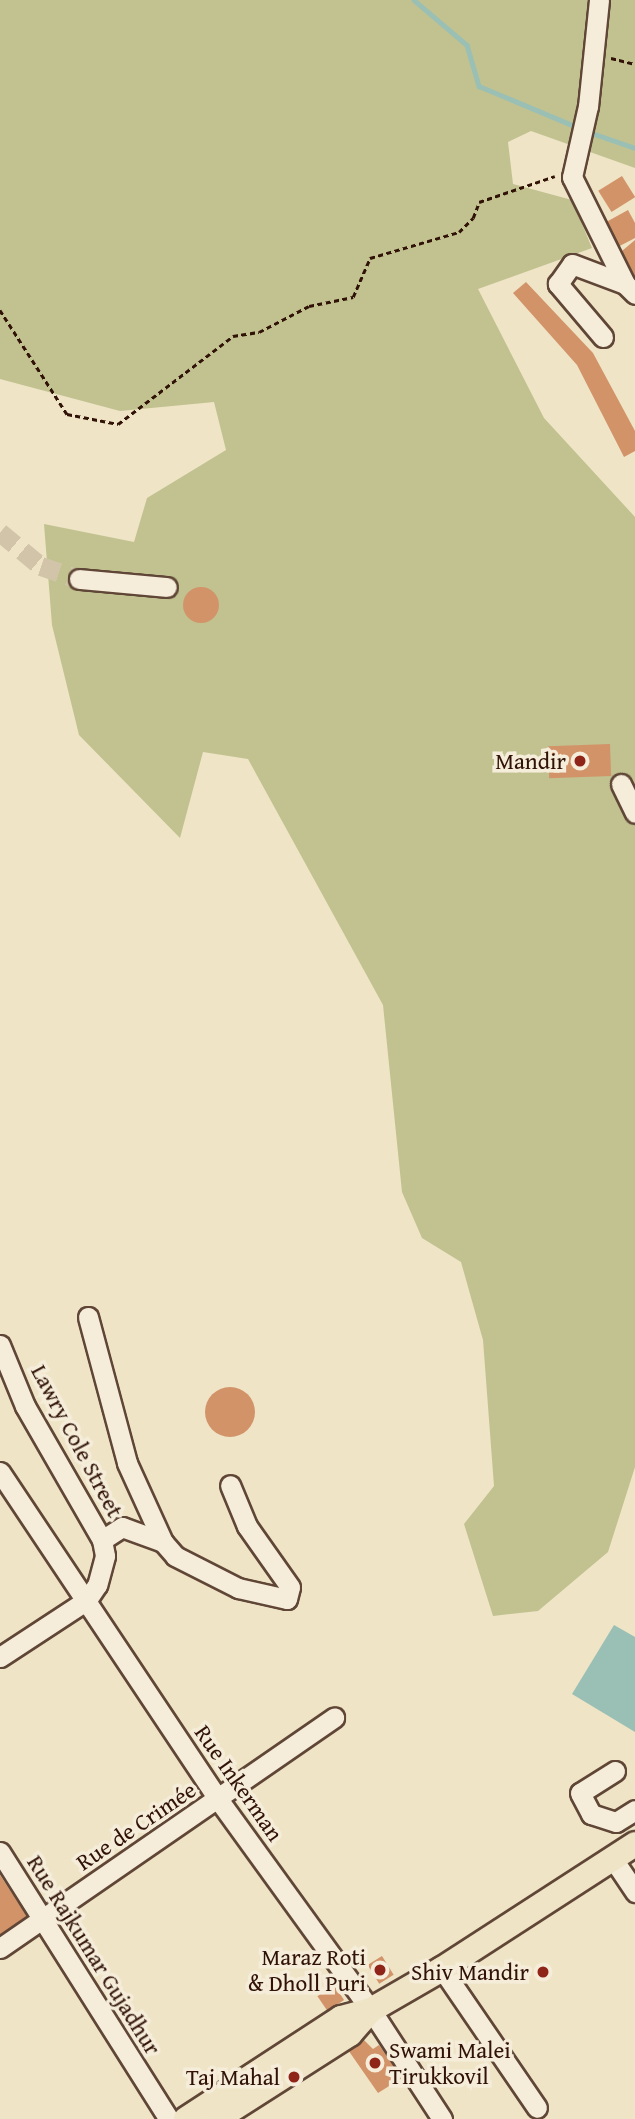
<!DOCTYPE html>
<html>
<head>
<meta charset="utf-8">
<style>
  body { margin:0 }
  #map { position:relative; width:635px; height:2119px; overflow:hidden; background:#efe4c6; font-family:"Gentium Book Plus",serif }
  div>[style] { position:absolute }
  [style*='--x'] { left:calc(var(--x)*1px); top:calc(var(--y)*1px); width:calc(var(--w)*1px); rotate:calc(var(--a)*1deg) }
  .green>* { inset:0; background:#c1c290 }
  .water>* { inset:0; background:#9abfb4 }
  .stream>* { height:4.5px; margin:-2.25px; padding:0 2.25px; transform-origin:2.25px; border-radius:2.25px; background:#9abfb4 }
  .building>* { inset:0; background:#d29369; transform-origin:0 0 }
  .round { border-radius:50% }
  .minor-tunnel>* { height:19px; margin-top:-9.5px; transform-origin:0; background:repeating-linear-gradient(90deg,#d2c4a9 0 19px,transparent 0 29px) }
  .path>* { height:2.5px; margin-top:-1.25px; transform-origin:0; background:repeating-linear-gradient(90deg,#301206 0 5px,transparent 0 8.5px) }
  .roads { filter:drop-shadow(2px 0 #604636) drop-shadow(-2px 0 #604636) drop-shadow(0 2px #604636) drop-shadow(0 -2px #604636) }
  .minor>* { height:19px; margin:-9.5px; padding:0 9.5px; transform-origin:9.5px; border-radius:9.5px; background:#f5edda }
  .major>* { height:24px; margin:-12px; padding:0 12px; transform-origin:12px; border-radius:12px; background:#efe4c6 }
  .dots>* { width:19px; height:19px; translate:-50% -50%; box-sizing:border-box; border:4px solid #f5edda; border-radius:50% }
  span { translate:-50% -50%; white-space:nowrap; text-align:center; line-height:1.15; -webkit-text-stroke:7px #f5edda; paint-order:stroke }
  .poi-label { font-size:23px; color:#301206 }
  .right { translate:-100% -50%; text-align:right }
  .left { translate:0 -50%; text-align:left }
  .street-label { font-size:23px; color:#301206 }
</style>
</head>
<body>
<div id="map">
  <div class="green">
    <i style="clip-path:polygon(0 0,635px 0,635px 168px,531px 131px,508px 142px,513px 184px,572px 200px,592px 248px,478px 289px,544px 418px,635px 517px,635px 1467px,608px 1552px,538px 1611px,493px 1616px,464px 1524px,494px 1486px,483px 1340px,461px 1262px,422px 1238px,402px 1192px,383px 1005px,248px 759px,203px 752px,180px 838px,79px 735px,52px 625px,44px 524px,134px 542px,147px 498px,226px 450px,214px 402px,120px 411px,0 379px)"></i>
  </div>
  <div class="water">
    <i style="clip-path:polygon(614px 1625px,635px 1637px,635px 1732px,572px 1694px)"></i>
  </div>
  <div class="stream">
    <i style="--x:414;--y:0;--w:70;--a:40.3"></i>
    <i style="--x:467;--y:45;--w:43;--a:73.7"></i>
    <i style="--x:479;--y:86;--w:106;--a:22.7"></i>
    <i style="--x:589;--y:132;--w:49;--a:19.2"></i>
  </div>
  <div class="building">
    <i style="left:622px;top:176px;width:25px;height:28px;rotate:58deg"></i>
    <i style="clip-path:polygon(628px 210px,635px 223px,635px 238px,612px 250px,599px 226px)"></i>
    <i style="clip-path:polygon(635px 240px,635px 278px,616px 256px)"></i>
    <i style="clip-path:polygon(526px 282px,593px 353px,635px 431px,635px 451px,624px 457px,577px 365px,513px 293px)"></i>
    <i class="round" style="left:183px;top:587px;width:36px;height:36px"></i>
    <i style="left:610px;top:744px;width:32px;height:62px;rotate:88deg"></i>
    <i class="round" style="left:205px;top:1387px;width:50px;height:50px"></i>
    <i style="clip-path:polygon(0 1875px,28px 1918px,0 1937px)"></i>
    <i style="left:382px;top:1956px;width:22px;height:17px;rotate:58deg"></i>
    <i style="left:334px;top:1985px;width:18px;height:20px;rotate:56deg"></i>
    <i style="clip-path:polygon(362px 2038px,373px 2049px,379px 2045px,402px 2078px,378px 2093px,346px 2047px)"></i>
  </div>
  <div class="minor-tunnel">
    <i style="--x:0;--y:532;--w:53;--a:39.7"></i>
    <i style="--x:41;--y:566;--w:40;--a:18.9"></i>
  </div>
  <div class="path">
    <i style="--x:611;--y:58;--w:25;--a:14"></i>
    <i style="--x:0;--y:310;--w:124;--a:57.2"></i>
    <i style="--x:67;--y:414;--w:52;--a:11.1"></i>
    <i style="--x:118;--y:424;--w:145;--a:-37.4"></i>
    <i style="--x:233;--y:336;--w:26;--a:-9"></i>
    <i style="--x:259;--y:332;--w:56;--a:-27.5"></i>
    <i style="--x:309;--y:306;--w:45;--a:-11.6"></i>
    <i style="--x:353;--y:297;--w:43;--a:-66.4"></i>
    <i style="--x:370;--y:258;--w:93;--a:-16.3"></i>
    <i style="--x:459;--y:232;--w:20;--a:-45"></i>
    <i style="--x:473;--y:218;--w:17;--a:-69"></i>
    <i style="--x:479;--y:202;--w:80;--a:-18.9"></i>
  </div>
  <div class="roads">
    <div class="minor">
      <i style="--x:599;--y:0;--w:107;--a:95.9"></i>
      <i style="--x:588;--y:106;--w:73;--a:102.7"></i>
      <i style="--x:572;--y:177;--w:119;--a:63.6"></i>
      <i style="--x:625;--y:284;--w:14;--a:45"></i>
      <i style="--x:603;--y:337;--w:70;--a:-130.3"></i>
      <i style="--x:558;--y:284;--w:24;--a:-55"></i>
      <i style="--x:572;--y:264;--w:57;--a:20.7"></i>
      <i style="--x:79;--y:579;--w:88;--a:5.2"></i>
      <i style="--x:621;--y:784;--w:32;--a:64"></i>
      <i style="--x:88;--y:1317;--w:151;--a:75"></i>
      <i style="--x:127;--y:1463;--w:87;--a:65.5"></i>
      <i style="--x:163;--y:1542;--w:18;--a:49"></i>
      <i style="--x:175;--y:1556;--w:71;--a:26.9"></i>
      <i style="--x:238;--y:1588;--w:50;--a:12.7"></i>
      <i style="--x:287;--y:1599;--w:12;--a:-76"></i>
      <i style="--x:290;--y:1587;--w:75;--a:-125.2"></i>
      <i style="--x:247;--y:1526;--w:44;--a:-112.5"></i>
      <i style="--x:0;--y:1345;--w:66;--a:67.7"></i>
      <i style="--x:25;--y:1406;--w:155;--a:60.1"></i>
      <i style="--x:102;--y:1540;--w:16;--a:79"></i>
      <i style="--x:105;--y:1556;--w:30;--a:105"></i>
      <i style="--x:97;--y:1585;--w:18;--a:124"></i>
      <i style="--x:87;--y:1600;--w:104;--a:146.8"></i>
      <i style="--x:0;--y:1472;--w:393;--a:56.3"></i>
      <i style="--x:218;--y:1799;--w:261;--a:54.1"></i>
      <i style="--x:371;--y:2010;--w:130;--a:56.9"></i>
      <i style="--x:102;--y:1540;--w:24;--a:-33"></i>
      <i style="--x:122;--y:1527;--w:44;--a:20.1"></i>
      <i style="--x:615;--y:1771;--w:41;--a:147.8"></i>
      <i style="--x:580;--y:1793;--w:24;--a:62"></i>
      <i style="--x:591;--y:1814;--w:26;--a:18"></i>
      <i style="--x:616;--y:1822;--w:22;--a:-32"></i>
      <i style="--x:0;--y:1852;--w:316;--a:57.7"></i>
      <i style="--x:613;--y:1859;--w:40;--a:56"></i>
      <i style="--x:0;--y:1948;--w:406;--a:-34.6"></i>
      <i style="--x:442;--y:1969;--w:168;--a:55.6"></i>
    </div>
    <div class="major">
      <i style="--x:186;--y:2119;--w:185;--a:-33.1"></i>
      <i style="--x:341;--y:2018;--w:31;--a:-15"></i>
      <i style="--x:371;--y:2010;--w:82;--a:-30"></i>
      <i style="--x:442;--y:1969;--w:230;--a:-32.9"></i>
      <i style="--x:217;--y:2119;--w:158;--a:-32.6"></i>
      <i style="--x:350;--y:2034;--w:32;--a:-49"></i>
    </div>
  </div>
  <div class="dots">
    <i style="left:580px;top:761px;background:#8f2418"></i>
    <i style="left:380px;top:1970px;background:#8f2418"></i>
    <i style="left:543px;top:1972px;background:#8f2418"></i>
    <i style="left:375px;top:2063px;background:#8f2418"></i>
    <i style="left:294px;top:2077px;background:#8f2418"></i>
  </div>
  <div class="poi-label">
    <span class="right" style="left:566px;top:761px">Mandir</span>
    <span class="right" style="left:366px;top:1970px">Maraz Roti<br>&amp; Dholl Puri</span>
    <span class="right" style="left:529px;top:1972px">Shiv Mandir</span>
    <span class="left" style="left:389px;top:2063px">Swami Malei<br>Tirukkovil</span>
    <span class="right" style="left:280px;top:2077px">Taj Mahal</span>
  </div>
  <div class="street-label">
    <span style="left:77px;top:1441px;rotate:62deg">Lawry Cole Street</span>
    <span style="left:239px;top:1783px;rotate:55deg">Rue Inkerman</span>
    <span style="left:136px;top:1826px;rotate:-34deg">Rue de Crimée</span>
    <span style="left:94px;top:1955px;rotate:58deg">Rue Rajkumar Gujadhur</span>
  </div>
</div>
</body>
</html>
